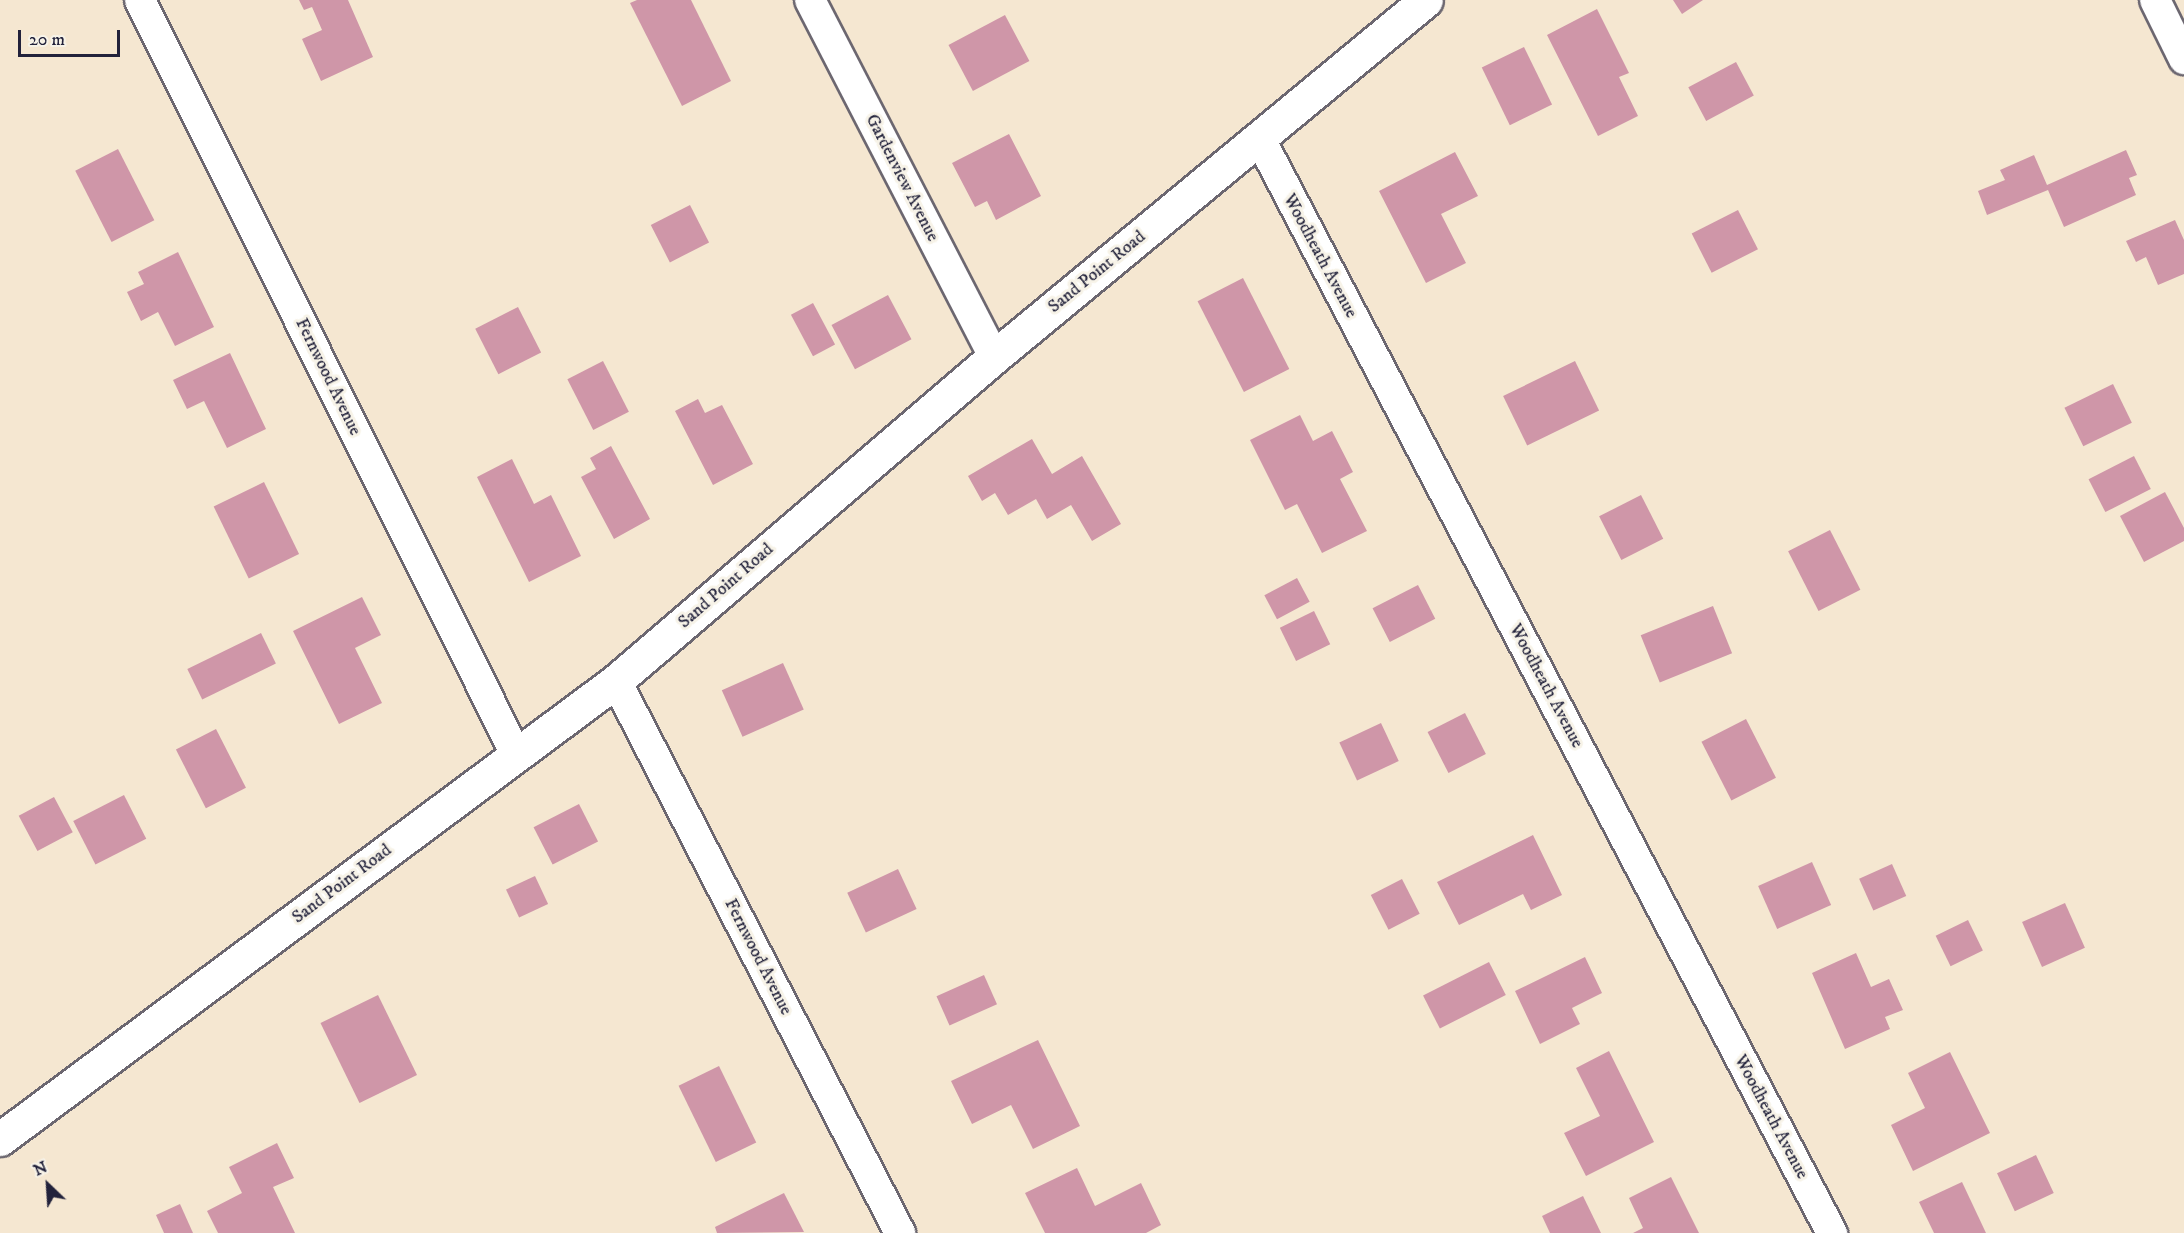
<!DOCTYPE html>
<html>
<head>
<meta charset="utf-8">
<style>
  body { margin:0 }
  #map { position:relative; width:2184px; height:1233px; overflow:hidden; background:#f5e7d1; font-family:"IM FELL DW Pica",serif }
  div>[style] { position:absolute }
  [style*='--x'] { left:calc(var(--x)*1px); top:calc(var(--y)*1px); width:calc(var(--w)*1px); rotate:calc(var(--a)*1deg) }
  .building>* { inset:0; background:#cf96a8; transform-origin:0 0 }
  .roads { filter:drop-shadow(2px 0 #6c6770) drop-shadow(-2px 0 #6c6770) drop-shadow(0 2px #6c6770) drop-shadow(0 -2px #6c6770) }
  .minor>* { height:30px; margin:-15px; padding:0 15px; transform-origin:15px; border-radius:15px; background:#fff }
  .tertiary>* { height:33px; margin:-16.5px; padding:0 16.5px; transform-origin:16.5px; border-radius:16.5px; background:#fff }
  span { translate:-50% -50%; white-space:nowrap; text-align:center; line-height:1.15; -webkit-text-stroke:6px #f7f3e8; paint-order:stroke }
  .street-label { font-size:18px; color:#22223b }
  .north { position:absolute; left:18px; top:1155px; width:60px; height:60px; -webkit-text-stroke:4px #f7f3e8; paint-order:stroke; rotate:335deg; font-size:16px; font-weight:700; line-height:24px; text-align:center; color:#22223b }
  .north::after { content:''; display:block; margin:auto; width:21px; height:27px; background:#22223b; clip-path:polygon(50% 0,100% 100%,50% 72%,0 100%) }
  .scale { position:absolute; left:18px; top:30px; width:102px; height:27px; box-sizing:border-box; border:3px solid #22223b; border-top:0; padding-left:8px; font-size:18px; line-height:21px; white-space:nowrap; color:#22223b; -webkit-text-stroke:4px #f7f3e8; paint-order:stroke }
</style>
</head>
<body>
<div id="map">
  <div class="building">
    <i style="clip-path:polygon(299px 0,348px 0,373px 57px,321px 81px,302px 39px,322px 30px,312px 7px,304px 10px)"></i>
    <i style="clip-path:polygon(637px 0,691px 0,731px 81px,682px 106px,630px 3px)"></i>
    <i style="clip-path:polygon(1673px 0,1703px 0,1682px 14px)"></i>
    <i style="clip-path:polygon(1597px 9px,1629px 73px,1619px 77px,1638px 116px,1598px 136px,1547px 35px)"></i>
    <i style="left:1005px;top:15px;width:52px;height:64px;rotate:62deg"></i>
    <i style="left:1524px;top:47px;width:64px;height:47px;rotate:64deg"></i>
    <i style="left:1736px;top:62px;width:38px;height:54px;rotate:62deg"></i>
    <i style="clip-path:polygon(1009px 134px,1041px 196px,996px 220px,987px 201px,975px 207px,952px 163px)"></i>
    <i style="left:118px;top:149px;width:80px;height:48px;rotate:63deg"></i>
    <i style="clip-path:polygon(2126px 150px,2137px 175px,2129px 178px,2136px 195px,2064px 227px,2048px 190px,1987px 215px,1978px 191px,2005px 180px,2000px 170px,2034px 155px,2047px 185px)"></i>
    <i style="clip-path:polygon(1455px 152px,1478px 196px,1441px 214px,1466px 263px,1426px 283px,1379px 191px)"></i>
    <i style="left:690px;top:205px;width:42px;height:44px;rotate:63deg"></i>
    <i style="left:1738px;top:210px;width:44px;height:52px;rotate:63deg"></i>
    <i style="clip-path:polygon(2175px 220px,2184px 240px,2184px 274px,2158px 285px,2146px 257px,2136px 262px,2126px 241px)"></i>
    <i style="clip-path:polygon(178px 252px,214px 327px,175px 346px,158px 312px,141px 321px,127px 292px,144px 284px,138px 272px)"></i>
    <i style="left:1243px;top:278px;width:102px;height:51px;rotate:63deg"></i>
    <i style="left:888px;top:295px;width:50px;height:64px;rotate:62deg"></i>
    <i style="left:813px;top:303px;width:47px;height:25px;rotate:62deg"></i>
    <i style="left:518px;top:307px;width:51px;height:48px;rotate:63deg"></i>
    <i style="clip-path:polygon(230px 353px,266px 429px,227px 448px,204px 401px,187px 409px,173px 380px)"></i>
    <i style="left:603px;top:361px;width:57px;height:40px;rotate:63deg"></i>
    <i style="left:1575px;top:361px;width:55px;height:80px;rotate:64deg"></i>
    <i style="left:2113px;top:384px;width:43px;height:54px;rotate:64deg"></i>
    <i style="clip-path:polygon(698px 399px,705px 413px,722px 405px,753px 464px,713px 485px,675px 411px)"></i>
    <i style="clip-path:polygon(1300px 415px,1313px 441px,1332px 431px,1353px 472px,1340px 479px,1367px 531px,1322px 553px,1297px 504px,1285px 510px,1250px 440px)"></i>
    <i style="clip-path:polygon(1032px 439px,1052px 474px,1082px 456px,1121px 524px,1092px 541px,1071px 505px,1047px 519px,1036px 499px,1008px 515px,995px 493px,982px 501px,968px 476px)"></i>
    <i style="clip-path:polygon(611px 446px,650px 519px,614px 539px,581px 477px,596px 469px,590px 458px)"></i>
    <i style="left:2134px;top:456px;width:37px;height:51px;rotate:63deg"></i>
    <i style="clip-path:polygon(512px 459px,534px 504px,551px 495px,581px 556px,529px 582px,477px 477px)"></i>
    <i style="left:264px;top:482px;width:80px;height:56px;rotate:64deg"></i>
    <i style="clip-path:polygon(2165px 492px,2184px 528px,2184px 541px,2144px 562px,2120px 516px)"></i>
    <i style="left:1641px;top:495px;width:49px;height:47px;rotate:63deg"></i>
    <i style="left:1830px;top:530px;width:67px;height:47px;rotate:63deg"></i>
    <i style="left:1297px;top:578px;width:27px;height:37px;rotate:62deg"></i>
    <i style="left:1418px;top:585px;width:38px;height:51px;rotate:63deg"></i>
    <i style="clip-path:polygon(362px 597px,381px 635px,355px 648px,382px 703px,339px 724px,293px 631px)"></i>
    <i style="left:1713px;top:606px;width:51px;height:78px;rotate:68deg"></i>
    <i style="left:1314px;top:611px;width:37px;height:38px;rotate:64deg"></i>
    <i style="left:261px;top:633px;width:34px;height:82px;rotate:64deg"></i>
    <i style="left:783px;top:663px;width:51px;height:67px;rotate:66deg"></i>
    <i style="left:1465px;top:713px;width:46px;height:42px;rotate:63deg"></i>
    <i style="left:1746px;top:719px;width:66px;height:50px;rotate:63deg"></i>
    <i style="left:1381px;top:723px;width:42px;height:46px;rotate:65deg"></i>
    <i style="left:216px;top:729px;width:66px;height:45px;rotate:63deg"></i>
    <i style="left:124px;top:795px;width:49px;height:57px;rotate:63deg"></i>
    <i style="left:54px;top:797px;width:40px;height:40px;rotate:62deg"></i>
    <i style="left:579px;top:804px;width:42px;height:51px;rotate:63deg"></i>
    <i style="clip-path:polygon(1533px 835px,1562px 895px,1531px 910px,1523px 894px,1459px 925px,1437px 882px)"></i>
    <i style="left:1812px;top:862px;width:47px;height:59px;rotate:66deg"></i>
    <i style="left:1892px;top:864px;width:35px;height:36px;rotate:66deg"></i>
    <i style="left:898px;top:869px;width:44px;height:56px;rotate:65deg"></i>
    <i style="left:535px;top:876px;width:31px;height:32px;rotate:65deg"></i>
    <i style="left:1402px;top:879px;width:39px;height:35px;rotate:63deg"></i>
    <i style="left:2065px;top:903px;width:49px;height:47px;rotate:66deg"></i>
    <i style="left:1968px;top:920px;width:34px;height:36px;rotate:64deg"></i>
    <i style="clip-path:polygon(1856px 953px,1871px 987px,1889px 979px,1903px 1010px,1885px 1017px,1890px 1029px,1845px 1049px,1812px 973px)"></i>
    <i style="clip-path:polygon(1585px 957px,1602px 993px,1572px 1008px,1580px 1024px,1540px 1044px,1515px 991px)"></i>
    <i style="left:1489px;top:962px;width:37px;height:74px;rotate:63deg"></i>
    <i style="left:984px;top:975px;width:32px;height:52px;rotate:66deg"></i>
    <i style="left:378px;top:995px;width:89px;height:64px;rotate:64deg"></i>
    <i style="clip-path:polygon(1038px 1040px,1080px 1126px,1033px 1149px,1011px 1105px,972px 1124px,951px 1081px)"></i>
    <i style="clip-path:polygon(1609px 1051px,1654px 1142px,1586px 1176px,1564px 1133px,1600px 1116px,1576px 1068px)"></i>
    <i style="clip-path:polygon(1950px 1052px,1990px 1133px,1913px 1171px,1891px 1125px,1925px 1108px,1908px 1073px)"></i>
    <i style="left:719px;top:1066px;width:85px;height:45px;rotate:64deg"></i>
    <i style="clip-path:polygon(277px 1143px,294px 1178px,273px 1187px,295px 1233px,218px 1233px,207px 1211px,242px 1193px,229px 1167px)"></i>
    <i style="left:2036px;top:1155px;width:42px;height:43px;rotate:65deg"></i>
    <i style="clip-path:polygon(1077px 1168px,1095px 1206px,1141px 1183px,1161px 1225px,1146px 1233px,1045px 1233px,1025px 1193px)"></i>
    <i style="clip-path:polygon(1671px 1177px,1699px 1233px,1633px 1233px,1643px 1228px,1629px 1198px)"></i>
    <i style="clip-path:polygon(1962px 1182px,1986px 1233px,1934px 1233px,1919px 1202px)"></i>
    <i style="clip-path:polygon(784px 1193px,804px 1232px,717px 1233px,715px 1227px)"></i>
    <i style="clip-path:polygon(1583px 1196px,1601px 1233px,1550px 1233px,1542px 1216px)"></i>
    <i style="clip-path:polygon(180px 1204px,193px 1233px,164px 1233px,156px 1215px)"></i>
  </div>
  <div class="roads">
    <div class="minor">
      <i style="--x:140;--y:0;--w:843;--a:63.5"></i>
      <i style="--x:810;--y:0;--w:402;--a:62.7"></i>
      <i style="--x:2155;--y:0;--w:66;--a:63.8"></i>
      <i style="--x:1260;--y:139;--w:1235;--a:62.4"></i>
      <i style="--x:616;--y:681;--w:621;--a:62.77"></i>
    </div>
    <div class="tertiary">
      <i style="--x:0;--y:1139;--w:768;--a:-36.63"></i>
      <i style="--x:616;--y:681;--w:498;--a:-40.6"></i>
      <i style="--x:994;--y:357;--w:560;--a:-39.57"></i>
    </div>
  </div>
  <div class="street-label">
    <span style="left:902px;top:178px;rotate:63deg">Gardenview Avenue</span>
    <span style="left:1320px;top:256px;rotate:62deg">Woodheath Avenue</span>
    <span style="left:1097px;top:272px;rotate:-39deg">Sand Point Road</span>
    <span style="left:328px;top:377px;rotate:64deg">Fernwood Avenue</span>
    <span style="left:726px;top:586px;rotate:-41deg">Sand Point Road</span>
    <span style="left:1546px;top:686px;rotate:62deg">Woodheath Avenue</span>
    <span style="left:342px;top:884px;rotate:-37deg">Sand Point Road</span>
    <span style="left:758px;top:957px;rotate:63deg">Fernwood Avenue</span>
    <span style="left:1771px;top:1117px;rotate:62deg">Woodheath Avenue</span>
  </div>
  <div class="north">N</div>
  <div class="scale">20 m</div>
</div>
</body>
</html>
